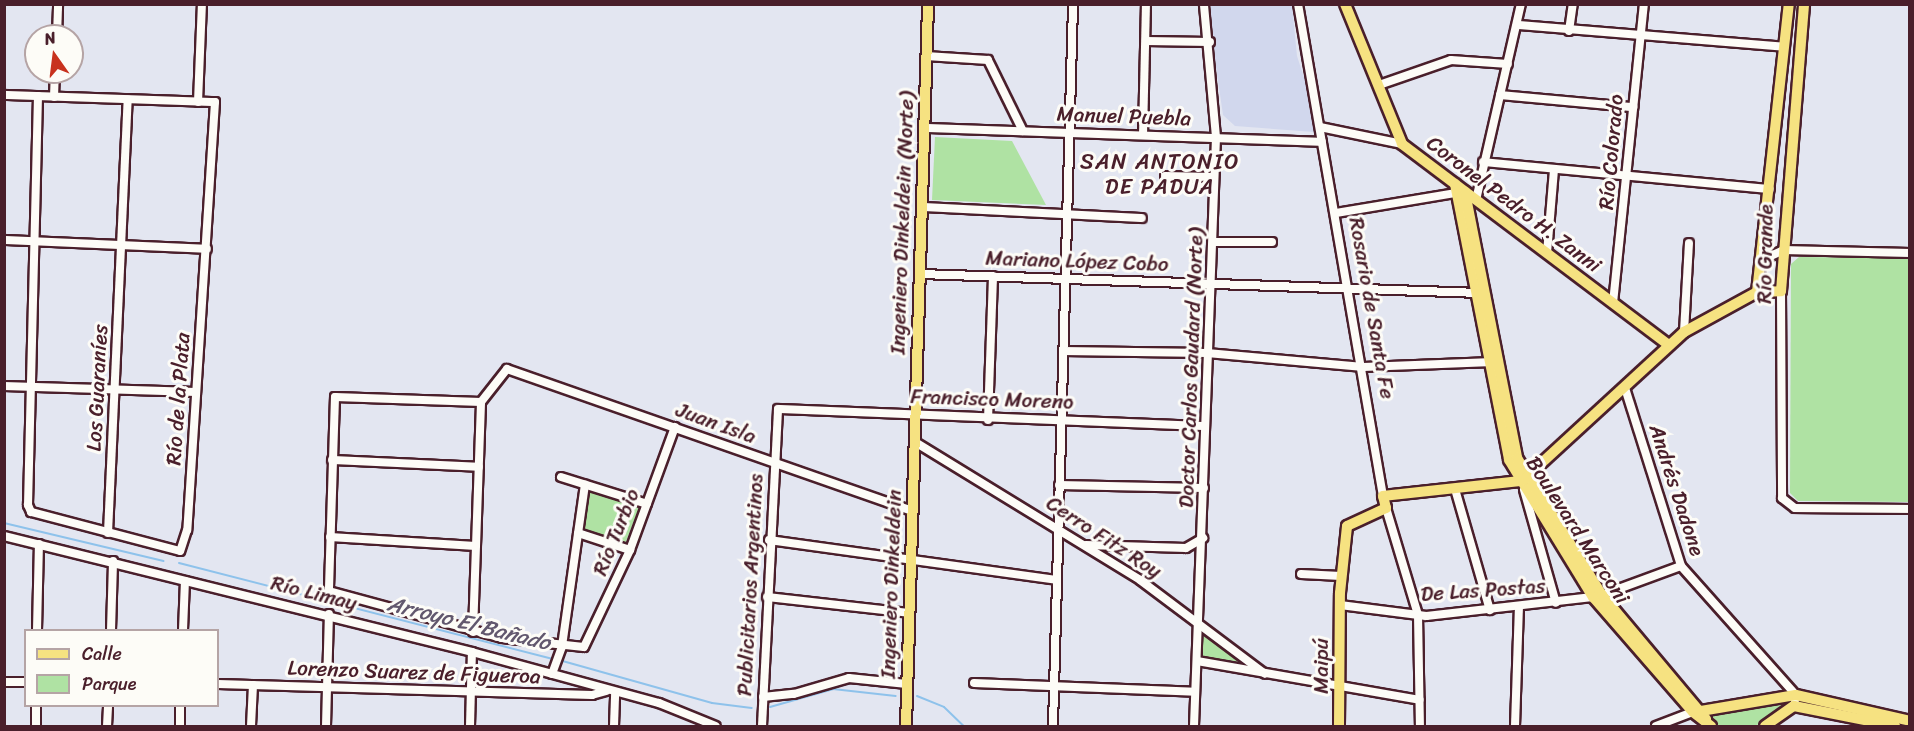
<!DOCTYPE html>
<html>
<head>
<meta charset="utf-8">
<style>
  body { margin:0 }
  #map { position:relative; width:1914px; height:731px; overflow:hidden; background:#e3e6f1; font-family:Sriracha,sans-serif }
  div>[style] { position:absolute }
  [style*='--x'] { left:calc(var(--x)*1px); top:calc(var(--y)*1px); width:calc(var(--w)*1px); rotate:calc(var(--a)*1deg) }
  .built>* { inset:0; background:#d1d7ed }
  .green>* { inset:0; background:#afe2a3 }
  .stream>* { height:2px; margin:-1px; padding:0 1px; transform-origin:1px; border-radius:1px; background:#8ec2eb }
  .roads { filter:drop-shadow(2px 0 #4a1f2b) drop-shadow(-2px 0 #4a1f2b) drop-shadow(0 2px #4a1f2b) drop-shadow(0 -2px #4a1f2b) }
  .minor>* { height:8px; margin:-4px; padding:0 4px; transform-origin:4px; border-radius:4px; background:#fdfcf7 }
  .major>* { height:10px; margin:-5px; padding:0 5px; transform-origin:5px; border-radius:5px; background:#f6e281 }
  span { translate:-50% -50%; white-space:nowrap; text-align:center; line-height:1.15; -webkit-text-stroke:6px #fdfcf7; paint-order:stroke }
  .street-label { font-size:21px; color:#4a1f2b }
  .neighbourhood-label { font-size:22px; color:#4a1f2b; letter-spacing:1.5px }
  .water-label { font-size:22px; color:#62586e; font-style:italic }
  .frame { position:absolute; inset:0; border:6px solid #4a1f2b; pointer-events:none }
  .legend { position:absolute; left:24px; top:629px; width:195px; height:78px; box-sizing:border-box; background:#fdfcf7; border:2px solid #b5a4a5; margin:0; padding:8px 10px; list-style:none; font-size:18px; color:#4a1f2b }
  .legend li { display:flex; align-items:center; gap:12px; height:30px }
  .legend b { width:30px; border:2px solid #b5a4a5 }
  .north { position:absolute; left:24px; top:24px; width:60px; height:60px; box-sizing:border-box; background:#fdfcf7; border:2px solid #b5a4a5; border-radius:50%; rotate:346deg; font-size:16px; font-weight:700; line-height:24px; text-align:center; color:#4a1f2b }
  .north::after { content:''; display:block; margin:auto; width:21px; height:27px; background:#c8321e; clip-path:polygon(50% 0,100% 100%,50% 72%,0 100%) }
</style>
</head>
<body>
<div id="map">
  <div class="built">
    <i style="clip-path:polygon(1207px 5px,1292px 5px,1297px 56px,1311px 99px,1314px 132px,1235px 126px,1223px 115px)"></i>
  </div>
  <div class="green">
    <i style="clip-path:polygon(935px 137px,1012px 141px,1046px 205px,932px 200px)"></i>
    <i style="clip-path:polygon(1799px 257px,1909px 258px,1909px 502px,1798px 501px,1790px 493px,1791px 264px)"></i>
    <i style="clip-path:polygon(589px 488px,640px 505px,625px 544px,582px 530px)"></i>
    <i style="clip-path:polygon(1202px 631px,1254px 669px,1200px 658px)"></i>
    <i style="clip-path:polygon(1786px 703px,1756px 726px,1719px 726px,1708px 715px)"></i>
  </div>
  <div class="stream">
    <i style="--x:4;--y:523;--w:164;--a:13.4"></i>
    <i style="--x:179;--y:563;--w:387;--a:14.4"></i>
    <i style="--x:559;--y:660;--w:159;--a:15.7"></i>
    <i style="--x:712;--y:703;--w:40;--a:7.1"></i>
    <i style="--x:917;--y:696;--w:29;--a:22"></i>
    <i style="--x:944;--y:707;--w:28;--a:44"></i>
    <i style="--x:770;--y:707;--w:66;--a:-15.9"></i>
    <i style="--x:833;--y:689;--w:63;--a:6.3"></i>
  </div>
  <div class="roads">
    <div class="minor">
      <i style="--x:1298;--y:4;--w:499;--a:80.2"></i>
      <i style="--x:1519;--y:25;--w:266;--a:4.7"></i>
      <i style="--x:1569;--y:31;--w:27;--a:-82"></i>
      <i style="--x:57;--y:36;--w:32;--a:-88"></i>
      <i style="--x:1146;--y:41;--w:64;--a:0.9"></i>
      <i style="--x:926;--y:56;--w:62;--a:3.7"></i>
      <i style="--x:988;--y:60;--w:79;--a:63.8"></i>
      <i style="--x:1379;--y:85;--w:76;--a:-19.1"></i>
      <i style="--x:1451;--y:60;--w:57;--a:4"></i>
      <i style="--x:4;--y:95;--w:211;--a:1.9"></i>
      <i style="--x:215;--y:102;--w:429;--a:93.7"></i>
      <i style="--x:187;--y:530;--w:22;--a:108"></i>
      <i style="--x:180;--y:551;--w:154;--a:-165.3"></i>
      <i style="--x:31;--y:512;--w:8;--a:-113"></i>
      <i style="--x:28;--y:505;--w:409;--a:-88.6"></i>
      <i style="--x:1500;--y:95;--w:134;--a:5.2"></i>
      <i style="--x:54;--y:97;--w:25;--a:-88"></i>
      <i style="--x:198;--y:102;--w:98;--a:-87.7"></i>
      <i style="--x:1320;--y:127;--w:84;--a:11.7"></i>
      <i style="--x:925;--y:128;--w:397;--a:2"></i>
      <i style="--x:1143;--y:135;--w:131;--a:-88.7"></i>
      <i style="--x:1483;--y:162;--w:288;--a:5.4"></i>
      <i style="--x:1165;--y:176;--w:49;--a:1.2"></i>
      <i style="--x:1476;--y:200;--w:201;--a:-77.1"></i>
      <i style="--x:923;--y:207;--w:219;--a:2.9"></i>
      <i style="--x:1336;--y:213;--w:128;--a:-9.5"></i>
      <i style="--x:4;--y:240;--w:203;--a:2.5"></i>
      <i style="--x:1213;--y:242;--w:59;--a:0"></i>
      <i style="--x:1547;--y:253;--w:84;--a:-85.2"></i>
      <i style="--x:1762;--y:260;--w:23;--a:-25"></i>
      <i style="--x:1783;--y:250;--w:127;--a:1.4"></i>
      <i style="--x:920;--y:274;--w:560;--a:1.94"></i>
      <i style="--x:1781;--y:291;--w:207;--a:89.7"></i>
      <i style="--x:1782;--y:498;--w:16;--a:38"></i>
      <i style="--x:1795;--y:508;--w:115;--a:0.5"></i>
      <i style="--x:1613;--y:303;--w:301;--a:-84.1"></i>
      <i style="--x:1684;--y:332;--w:89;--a:-86.8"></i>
      <i style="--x:1063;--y:351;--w:144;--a:0.8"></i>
      <i style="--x:1207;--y:353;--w:157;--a:5.1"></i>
      <i style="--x:1363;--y:367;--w:130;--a:-2.2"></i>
      <i style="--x:4;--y:386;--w:192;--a:1.8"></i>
      <i style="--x:1625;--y:388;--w:187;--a:72.5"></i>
      <i style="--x:1681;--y:566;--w:173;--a:48.3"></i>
      <i style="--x:1796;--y:695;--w:5;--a:101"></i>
      <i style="--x:481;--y:402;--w:146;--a:-178"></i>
      <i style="--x:335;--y:397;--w:194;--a:91.8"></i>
      <i style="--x:329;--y:591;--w:179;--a:15.2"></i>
      <i style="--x:502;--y:638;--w:82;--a:6.3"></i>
      <i style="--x:584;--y:647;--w:107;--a:-64.6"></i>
      <i style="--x:630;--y:550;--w:131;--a:-69.9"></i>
      <i style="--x:988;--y:420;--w:144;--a:-88"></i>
      <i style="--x:915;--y:442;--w:264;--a:31.5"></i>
      <i style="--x:1140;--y:580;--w:156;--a:36.9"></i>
      <i style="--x:332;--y:460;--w:147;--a:2.7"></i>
      <i style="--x:561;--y:477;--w:90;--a:17.4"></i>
      <i style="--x:1059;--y:485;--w:145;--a:1.2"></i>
      <i style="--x:1455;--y:489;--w:126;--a:73.9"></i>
      <i style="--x:1524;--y:490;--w:117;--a:74.2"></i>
      <i style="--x:1386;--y:508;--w:112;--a:73.3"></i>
      <i style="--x:1418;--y:615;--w:111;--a:89"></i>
      <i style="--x:108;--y:533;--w:434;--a:-87.4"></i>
      <i style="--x:578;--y:533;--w:55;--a:18.1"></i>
      <i style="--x:4;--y:536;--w:482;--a:13.9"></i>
      <i style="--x:472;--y:652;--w:194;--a:15.3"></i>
      <i style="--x:659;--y:703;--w:61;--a:22"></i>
      <i style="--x:330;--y:537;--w:146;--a:3.5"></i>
      <i style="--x:769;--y:540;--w:290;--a:7.9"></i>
      <i style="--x:1086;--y:545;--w:100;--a:1.7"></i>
      <i style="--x:1186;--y:548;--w:20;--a:-30"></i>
      <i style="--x:1301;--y:574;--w:40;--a:2.9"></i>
      <i style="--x:1602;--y:595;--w:84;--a:-20.2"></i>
      <i style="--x:767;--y:597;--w:143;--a:6.4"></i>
      <i style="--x:1340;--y:605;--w:87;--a:7.3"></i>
      <i style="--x:1426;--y:616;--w:168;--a:-6.5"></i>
      <i style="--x:37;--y:630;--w:86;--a:-88.7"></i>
      <i style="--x:111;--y:630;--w:69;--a:-88.3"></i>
      <i style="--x:183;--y:630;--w:49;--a:-87.7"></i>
      <i style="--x:473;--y:632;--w:230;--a:-88"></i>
      <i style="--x:481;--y:402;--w:42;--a:-51.8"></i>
      <i style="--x:507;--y:369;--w:429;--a:19.3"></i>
      <i style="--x:1197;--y:661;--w:226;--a:9.9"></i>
      <i style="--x:552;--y:674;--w:30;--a:-70"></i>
      <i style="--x:562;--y:646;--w:163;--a:-81.9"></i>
      <i style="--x:4;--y:682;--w:22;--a:0"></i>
      <i style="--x:974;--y:683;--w:221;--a:2.3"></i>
      <i style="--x:218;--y:684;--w:374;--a:1.7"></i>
      <i style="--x:592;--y:695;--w:15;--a:-16"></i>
      <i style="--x:763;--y:697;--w:31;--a:-6"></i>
      <i style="--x:794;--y:694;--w:57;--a:-16.2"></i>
      <i style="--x:849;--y:678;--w:58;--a:5.9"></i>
      <i style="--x:36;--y:726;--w:20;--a:-90"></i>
      <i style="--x:107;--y:726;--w:20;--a:-87"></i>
      <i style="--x:180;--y:726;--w:20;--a:-90"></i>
      <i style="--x:251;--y:726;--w:41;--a:-87.2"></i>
      <i style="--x:326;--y:726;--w:112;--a:-88.5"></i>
      <i style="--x:470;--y:726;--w:74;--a:-88.5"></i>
      <i style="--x:614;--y:726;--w:34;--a:-88"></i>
      <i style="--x:762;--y:726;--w:317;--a:-87.1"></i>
      <i style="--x:778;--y:409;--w:427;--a:2.3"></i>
      <i style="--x:1053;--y:726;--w:722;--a:-88.41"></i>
      <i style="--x:1194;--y:726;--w:589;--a:-87.86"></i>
      <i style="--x:1216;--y:137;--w:134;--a:-95.2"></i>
      <i style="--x:1515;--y:726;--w:119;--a:-88.1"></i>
      <i style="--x:1656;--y:726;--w:40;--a:-21"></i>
    </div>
    <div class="major">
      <i style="--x:1345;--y:4;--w:151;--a:67.8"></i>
      <i style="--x:1402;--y:144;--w:334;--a:37"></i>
      <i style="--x:1455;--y:184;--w:281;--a:78.9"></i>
      <i style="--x:1509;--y:460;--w:161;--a:58.5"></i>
      <i style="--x:1593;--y:597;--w:152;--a:49"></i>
      <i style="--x:1693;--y:712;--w:23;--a:38"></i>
      <i style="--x:1465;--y:192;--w:271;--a:78.9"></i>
      <i style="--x:1517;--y:458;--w:161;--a:58.2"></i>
      <i style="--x:1602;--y:595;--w:162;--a:50"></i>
      <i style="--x:1757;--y:292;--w:290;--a:-83.7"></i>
      <i style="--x:1695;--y:712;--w:102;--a:-9.6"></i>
      <i style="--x:1796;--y:695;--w:117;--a:12.8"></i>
      <i style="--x:906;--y:726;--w:722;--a:-88.25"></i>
      <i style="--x:1339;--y:726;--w:133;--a:-89.6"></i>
      <i style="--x:1340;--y:593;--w:67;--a:-84"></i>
      <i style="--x:1347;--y:526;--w:43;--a:-24.8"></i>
      <i style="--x:1386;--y:508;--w:12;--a:-104"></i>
      <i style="--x:1383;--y:496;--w:140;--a:-6.2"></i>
      <i style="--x:1522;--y:481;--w:220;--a:-42.6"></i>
      <i style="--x:1684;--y:332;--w:83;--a:-28.7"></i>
      <i style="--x:1757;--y:292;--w:24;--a:-2"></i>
      <i style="--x:1781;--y:291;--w:288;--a:-85.4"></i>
      <i style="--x:1765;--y:726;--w:35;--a:-35"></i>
      <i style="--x:1794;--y:706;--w:103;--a:11.2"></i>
    </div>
  </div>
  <div class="street-label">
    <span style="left:1124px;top:116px;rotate:2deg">Manuel Puebla</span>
    <span style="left:1611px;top:152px;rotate:-85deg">Río Colorado</span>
    <span style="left:1514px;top:204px;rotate:37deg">Coronel Pedro H. Zanni</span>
    <span style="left:902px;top:223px;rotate:-88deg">Ingeniero Dinkeldein (Norte)</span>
    <span style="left:1765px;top:254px;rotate:-89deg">Río Grande</span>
    <span style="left:1077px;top:261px;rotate:2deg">Mariano López Cobo</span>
    <span style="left:1372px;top:308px;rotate:80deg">Rosario de Santa Fe</span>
    <span style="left:1191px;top:368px;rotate:-88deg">Doctor Carlos Gaudard (Norte)</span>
    <span style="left:97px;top:388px;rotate:-87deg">Los Guaraníes</span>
    <span style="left:178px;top:399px;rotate:-86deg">Río de la Plata</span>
    <span style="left:992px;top:399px;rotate:2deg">Francisco Moreno</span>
    <span style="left:716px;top:423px;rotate:20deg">Juan Isla</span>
    <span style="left:1677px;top:490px;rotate:72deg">Andrés Dadone</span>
    <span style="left:1578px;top:530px;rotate:57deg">Boulevard Marconi</span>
    <span style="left:616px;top:532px;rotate:-68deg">Río Turbio</span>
    <span style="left:1104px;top:537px;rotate:33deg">Cerro Fitz Roy</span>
    <span style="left:891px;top:584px;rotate:-88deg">Ingeniero Dinkeldein</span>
    <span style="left:750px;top:585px;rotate:-87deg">Publicitarios Argentinos</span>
    <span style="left:1483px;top:590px;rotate:-4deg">De Las Postas</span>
    <span style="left:314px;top:593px;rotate:14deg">Río Limay</span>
    <span style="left:1321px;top:666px;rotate:-90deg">Maipú</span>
    <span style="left:414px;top:672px;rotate:2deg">Lorenzo Suarez de Figueroa</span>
  </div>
  <div class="neighbourhood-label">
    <span style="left:1160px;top:174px">SAN ANTONIO<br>DE PADUA</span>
  </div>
  <div class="water-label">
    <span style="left:469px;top:623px;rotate:14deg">Arroyo El Bañado</span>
  </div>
  <div class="frame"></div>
  <ul class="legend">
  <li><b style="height:8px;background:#f6e281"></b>Calle</li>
  <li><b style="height:16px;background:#afe2a3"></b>Parque</li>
  </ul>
  <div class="north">N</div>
</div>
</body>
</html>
